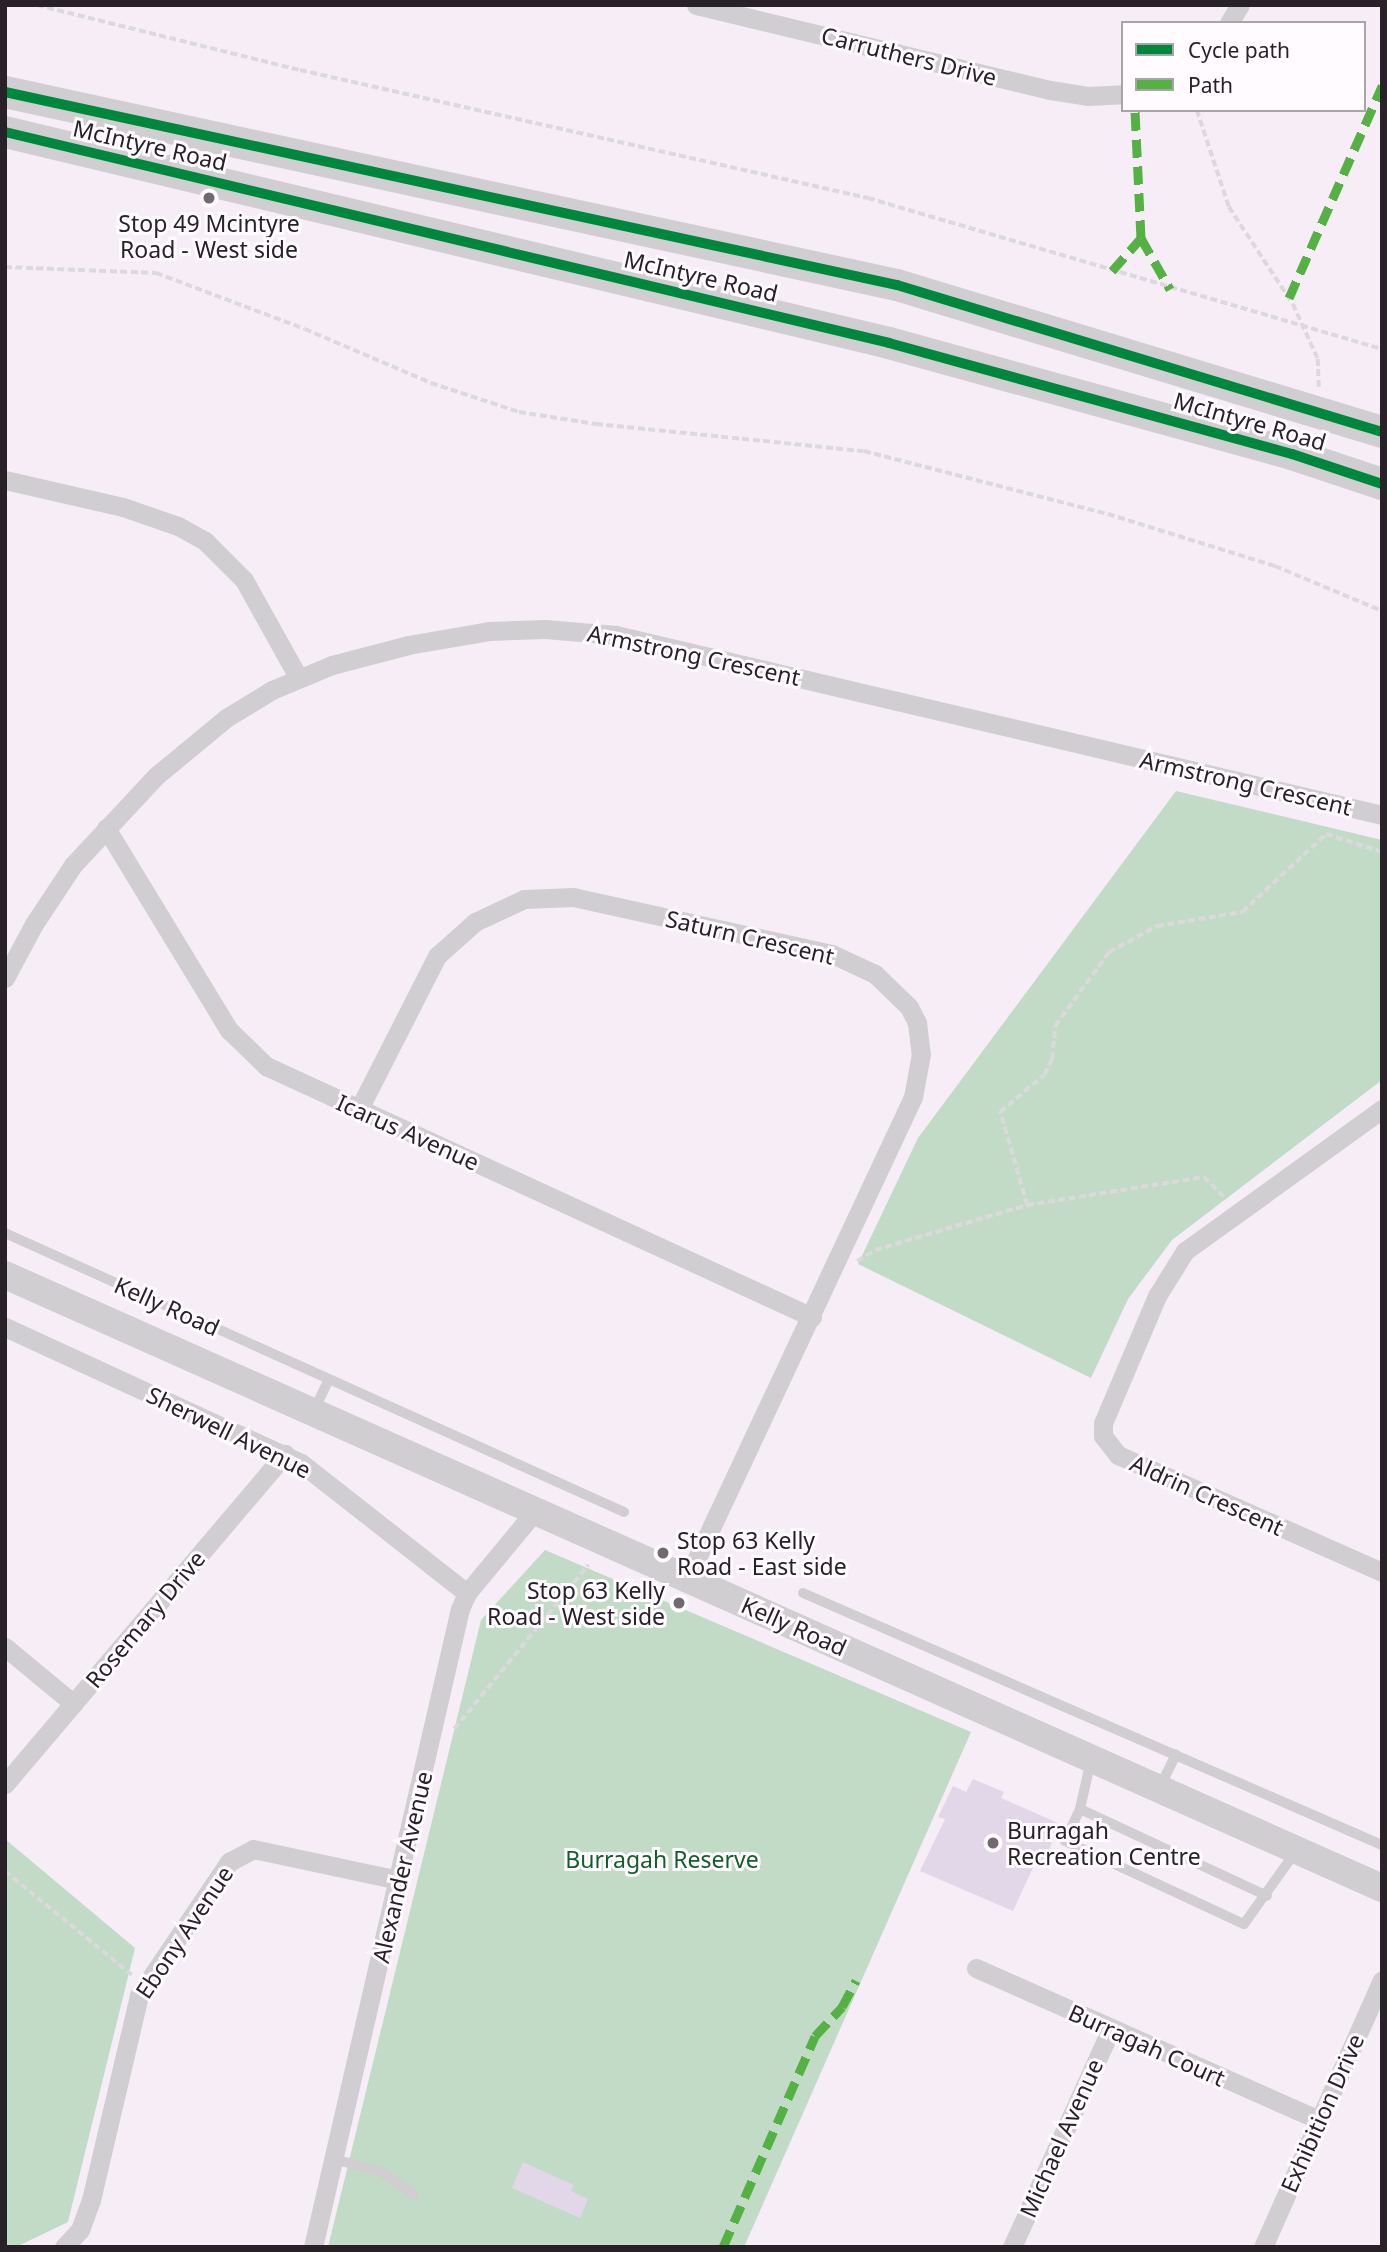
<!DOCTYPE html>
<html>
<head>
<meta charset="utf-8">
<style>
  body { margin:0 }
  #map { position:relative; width:1387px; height:2252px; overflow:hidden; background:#f6edf7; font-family:"Noto Sans",sans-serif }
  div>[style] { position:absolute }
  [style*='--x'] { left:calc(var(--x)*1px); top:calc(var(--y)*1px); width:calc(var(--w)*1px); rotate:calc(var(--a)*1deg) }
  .green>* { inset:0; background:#c1dbc7 }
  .building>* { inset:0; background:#e2d6e9 }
  .path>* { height:3.5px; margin-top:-1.75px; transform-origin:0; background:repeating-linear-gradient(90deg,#dcd9dc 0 7px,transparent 0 10.5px) }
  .lane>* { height:10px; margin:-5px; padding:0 5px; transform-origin:5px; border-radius:5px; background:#d1ced1 }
  .street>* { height:19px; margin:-9.5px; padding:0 9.5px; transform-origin:9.5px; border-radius:9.5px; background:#d1ced1 }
  .secondary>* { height:28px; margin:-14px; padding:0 14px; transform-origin:14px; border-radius:14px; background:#d1ced1 }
  .primary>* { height:32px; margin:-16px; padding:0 16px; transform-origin:16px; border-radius:16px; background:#d1ced1 }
  .quiet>* { height:9px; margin-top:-4.5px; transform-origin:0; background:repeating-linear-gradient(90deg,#56b145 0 18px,transparent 0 27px) }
  .cycleway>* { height:10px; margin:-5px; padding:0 5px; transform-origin:5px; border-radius:5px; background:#00873e }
  .dots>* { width:19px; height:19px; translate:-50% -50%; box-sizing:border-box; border:4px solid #fffbff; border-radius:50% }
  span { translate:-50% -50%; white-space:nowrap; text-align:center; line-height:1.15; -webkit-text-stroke:6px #fffbff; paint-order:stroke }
  .street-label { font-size:23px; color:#282228 }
  .poi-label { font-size:23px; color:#282228 }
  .left { translate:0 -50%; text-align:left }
  .right { translate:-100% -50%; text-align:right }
  .park-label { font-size:23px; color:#135f2b }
  .frame { position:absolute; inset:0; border:7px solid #282228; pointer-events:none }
  .legend { position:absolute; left:1121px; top:21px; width:245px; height:91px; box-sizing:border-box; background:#fffbff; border:2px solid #a9a4a9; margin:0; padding:9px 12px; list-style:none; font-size:21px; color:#282228 }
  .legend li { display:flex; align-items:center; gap:14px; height:35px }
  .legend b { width:35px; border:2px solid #a9a4a9 }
</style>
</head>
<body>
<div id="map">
  <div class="green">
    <i style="clip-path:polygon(1176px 791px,1382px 840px,1382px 1080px,1172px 1240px,1128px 1299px,1091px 1378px,858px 1264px,918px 1138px)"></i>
    <i style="clip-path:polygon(545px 1550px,971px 1732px,744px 2247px,328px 2247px,481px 1620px)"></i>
    <i style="clip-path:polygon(5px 1839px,135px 1948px,68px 2222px,16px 2247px,5px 2247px)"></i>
  </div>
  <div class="building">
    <i style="clip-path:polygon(973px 1779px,1004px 1792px,1001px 1798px,1060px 1824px,1043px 1864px,1036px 1861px,1013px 1911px,920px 1871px,945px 1819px,938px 1817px,953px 1786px,966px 1792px)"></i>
    <i style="clip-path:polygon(523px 2162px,574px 2185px,571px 2191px,588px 2199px,580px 2218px,512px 2188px)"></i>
  </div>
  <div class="path">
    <i style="--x:37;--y:5;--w:271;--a:13.9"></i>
    <i style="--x:300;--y:70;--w:582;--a:12.7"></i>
    <i style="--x:868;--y:198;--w:536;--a:16.37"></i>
    <i style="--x:1197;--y:110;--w:102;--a:71.7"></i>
    <i style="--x:1229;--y:207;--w:116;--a:56.6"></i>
    <i style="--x:1293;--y:304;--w:60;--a:65.6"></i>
    <i style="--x:1318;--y:359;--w:28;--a:88"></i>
    <i style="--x:5;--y:267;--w:151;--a:2.3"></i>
    <i style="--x:156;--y:273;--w:159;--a:20.6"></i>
    <i style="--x:305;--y:329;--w:137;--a:23.2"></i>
    <i style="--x:431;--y:383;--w:93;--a:18.2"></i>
    <i style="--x:519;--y:412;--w:78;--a:8.9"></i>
    <i style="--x:596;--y:424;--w:269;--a:5.8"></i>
    <i style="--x:864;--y:451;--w:252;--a:14.5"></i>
    <i style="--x:1108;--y:514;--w:175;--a:17.3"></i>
    <i style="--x:1275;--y:566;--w:116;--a:22.8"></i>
    <i style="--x:1027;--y:1205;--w:97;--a:-106.2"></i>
    <i style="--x:1000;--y:1112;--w:57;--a:-40.1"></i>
    <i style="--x:1044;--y:1075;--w:18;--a:-63"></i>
    <i style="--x:1052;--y:1059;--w:33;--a:-85"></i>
    <i style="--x:1055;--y:1026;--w:92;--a:-53.9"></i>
    <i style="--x:1109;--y:952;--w:55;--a:-28.4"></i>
    <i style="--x:1157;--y:926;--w:86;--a:-9.4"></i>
    <i style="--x:1242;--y:912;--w:115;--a:-42.9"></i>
    <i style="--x:1326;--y:834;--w:59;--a:17.8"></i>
    <i style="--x:857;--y:1261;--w:21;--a:-31"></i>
    <i style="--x:875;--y:1250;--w:159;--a:-16.5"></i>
    <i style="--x:1027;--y:1205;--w:179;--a:-9"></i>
    <i style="--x:1204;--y:1177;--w:30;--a:45"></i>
    <i style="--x:454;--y:1729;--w:212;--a:-50.7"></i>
    <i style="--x:5;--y:1871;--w:164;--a:39.3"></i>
  </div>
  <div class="lane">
    <i style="--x:5;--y:1233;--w:679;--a:24.26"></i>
    <i style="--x:314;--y:1410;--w:34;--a:-64"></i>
    <i style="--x:803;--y:1593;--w:631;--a:23.52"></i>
    <i style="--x:1091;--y:1760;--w:50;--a:102.7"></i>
    <i style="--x:1080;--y:1809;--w:35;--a:115"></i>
    <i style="--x:1065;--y:1841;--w:197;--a:24.9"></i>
    <i style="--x:1244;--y:1924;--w:90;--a:-54.5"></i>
    <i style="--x:1161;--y:1785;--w:34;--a:-64"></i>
    <i style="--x:1080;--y:1809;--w:206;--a:24.9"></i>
    <i style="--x:334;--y:2159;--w:50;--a:15.2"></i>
    <i style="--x:382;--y:2172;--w:39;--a:36"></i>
  </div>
  <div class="street">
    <i style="--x:696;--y:5;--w:364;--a:13.5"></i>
    <i style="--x:1050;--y:90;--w:38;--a:9"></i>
    <i style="--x:1088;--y:96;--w:35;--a:-3"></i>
    <i style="--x:1229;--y:23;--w:21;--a:-59"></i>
    <i style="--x:5;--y:480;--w:121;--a:12.9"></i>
    <i style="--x:123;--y:507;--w:58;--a:19.1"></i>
    <i style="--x:178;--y:526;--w:31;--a:29"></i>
    <i style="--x:205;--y:541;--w:55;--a:45"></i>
    <i style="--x:244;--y:580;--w:111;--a:60.9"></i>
    <i style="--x:106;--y:828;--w:237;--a:58.7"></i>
    <i style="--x:229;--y:1030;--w:52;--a:44.2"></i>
    <i style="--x:266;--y:1066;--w:601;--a:24.69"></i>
    <i style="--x:5;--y:978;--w:61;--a:-61.8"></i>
    <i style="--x:34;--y:924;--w:71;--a:-56.5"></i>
    <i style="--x:73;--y:865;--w:122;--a:-47"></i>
    <i style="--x:156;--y:776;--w:91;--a:-39.6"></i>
    <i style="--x:226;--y:718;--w:54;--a:-31.3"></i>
    <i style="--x:272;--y:690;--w:65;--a:-22.6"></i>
    <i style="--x:332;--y:665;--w:79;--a:-14.7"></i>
    <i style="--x:408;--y:645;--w:82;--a:-9.8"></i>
    <i style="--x:489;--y:631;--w:56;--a:-2"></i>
    <i style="--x:545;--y:629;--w:71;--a:4.8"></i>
    <i style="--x:616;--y:635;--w:787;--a:13.22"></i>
    <i style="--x:359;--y:1109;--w:172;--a:-63"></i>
    <i style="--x:437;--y:956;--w:51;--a:-41.8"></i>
    <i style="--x:475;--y:922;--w:54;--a:-25.1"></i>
    <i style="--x:524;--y:899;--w:49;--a:-2.3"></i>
    <i style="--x:573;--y:897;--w:265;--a:12.4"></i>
    <i style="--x:832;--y:954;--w:47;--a:24.9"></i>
    <i style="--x:875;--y:974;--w:47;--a:44.1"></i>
    <i style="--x:909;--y:1007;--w:18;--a:63"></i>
    <i style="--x:917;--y:1023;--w:31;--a:83"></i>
    <i style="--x:921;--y:1054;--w:44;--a:100.5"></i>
    <i style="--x:913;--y:1097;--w:530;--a:115.11"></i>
    <i style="--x:1382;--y:1109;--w:243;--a:144.2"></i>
    <i style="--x:1185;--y:1251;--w:53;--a:121.9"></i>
    <i style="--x:1157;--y:1296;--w:138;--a:113"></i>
    <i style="--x:1103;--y:1423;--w:13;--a:90"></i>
    <i style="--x:1103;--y:1436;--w:24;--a:52"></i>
    <i style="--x:1118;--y:1455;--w:289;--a:23.9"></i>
    <i style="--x:5;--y:1327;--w:326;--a:24.7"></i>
    <i style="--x:301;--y:1463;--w:211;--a:38.1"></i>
    <i style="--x:5;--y:1647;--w:89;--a:39.6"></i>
    <i style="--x:5;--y:1784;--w:433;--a:-49.7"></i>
    <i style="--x:976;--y:1968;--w:375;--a:23.9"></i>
    <i style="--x:64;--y:2247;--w:23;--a:-47"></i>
    <i style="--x:80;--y:2230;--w:32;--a:-70"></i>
    <i style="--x:91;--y:2200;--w:211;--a:-76.8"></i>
    <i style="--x:139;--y:1995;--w:161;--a:-55.9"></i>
    <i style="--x:229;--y:1862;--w:27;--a:-28"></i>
    <i style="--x:253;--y:1849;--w:149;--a:12"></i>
    <i style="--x:313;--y:2247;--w:655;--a:-77.03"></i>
    <i style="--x:460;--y:1609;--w:17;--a:-66"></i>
    <i style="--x:467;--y:1593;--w:108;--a:-50.3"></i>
    <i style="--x:1012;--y:2247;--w:239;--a:-65.6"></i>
    <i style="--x:1263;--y:2247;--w:292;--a:-66"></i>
  </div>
  <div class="secondary">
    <i style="--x:5;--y:1275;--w:1507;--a:24"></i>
  </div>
  <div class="primary">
    <i style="--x:5;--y:92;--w:913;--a:12.21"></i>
    <i style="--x:897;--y:285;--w:507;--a:16.86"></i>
    <i style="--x:5;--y:132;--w:909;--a:13.42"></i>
    <i style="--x:889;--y:343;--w:418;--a:15.4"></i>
    <i style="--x:1292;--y:454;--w:95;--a:18.4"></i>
  </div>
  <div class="quiet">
    <i style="--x:1141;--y:238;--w:59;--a:60.4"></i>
    <i style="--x:1112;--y:271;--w:44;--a:-48.7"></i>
    <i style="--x:1141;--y:238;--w:128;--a:-92.7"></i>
    <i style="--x:1289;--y:298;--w:232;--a:-66.3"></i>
    <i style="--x:723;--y:2247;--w:230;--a:-66.4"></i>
    <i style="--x:815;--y:2036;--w:40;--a:-47"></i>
    <i style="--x:842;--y:2007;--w:30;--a:-62"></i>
  </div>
  <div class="cycleway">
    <i style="--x:5;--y:92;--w:913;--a:12.21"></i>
    <i style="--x:897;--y:285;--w:507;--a:16.86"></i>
    <i style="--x:5;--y:132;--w:909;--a:13.42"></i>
    <i style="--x:889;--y:343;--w:418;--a:15.4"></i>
    <i style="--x:1292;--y:454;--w:95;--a:18.4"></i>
  </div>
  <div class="dots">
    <i style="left:209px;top:198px;background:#706970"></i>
    <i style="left:663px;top:1553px;background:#706970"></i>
    <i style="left:679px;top:1603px;background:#706970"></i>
    <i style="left:993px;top:1843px;background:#706970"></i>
  </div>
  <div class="street-label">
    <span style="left:909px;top:56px;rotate:14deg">Carruthers Drive</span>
    <span style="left:150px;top:145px;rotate:13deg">McIntyre Road</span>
    <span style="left:701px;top:276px;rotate:13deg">McIntyre Road</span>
    <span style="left:1250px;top:421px;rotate:16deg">McIntyre Road</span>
    <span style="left:694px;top:655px;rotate:12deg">Armstrong Crescent</span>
    <span style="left:1246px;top:783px;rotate:13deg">Armstrong Crescent</span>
    <span style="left:750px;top:937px;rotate:13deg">Saturn Crescent</span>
    <span style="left:408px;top:1132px;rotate:24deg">Icarus Avenue</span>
    <span style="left:167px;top:1306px;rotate:24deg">Kelly Road</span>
    <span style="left:229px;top:1432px;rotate:26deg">Sherwell Avenue</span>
    <span style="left:1207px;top:1495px;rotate:24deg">Aldrin Crescent</span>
    <span style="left:145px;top:1619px;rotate:-50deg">Rosemary Drive</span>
    <span style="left:794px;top:1626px;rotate:24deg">Kelly Road</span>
    <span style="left:402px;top:1867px;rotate:-77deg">Alexander Avenue</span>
    <span style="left:184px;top:1932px;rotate:-56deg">Ebony Avenue</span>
    <span style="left:1147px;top:2045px;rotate:24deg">Burragah Court</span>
    <span style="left:1322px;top:2113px;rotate:-66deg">Exhibition Drive</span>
    <span style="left:1061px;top:2138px;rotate:-66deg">Michael Avenue</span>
  </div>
  <div class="poi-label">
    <span style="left:209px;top:236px">Stop 49 Mcintyre<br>Road - West side</span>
    <span class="left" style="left:677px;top:1553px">Stop 63 Kelly<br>Road - East side</span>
    <span class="right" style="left:665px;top:1603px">Stop 63 Kelly<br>Road - West side</span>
    <span class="left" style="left:1007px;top:1843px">Burragah<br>Recreation Centre</span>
  </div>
  <div class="park-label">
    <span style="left:662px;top:1859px">Burragah Reserve</span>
  </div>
  <div class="frame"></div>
  <ul class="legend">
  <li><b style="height:9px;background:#00873e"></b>Cycle path</li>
  <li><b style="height:9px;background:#56b145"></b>Path</li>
  </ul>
</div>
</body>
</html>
